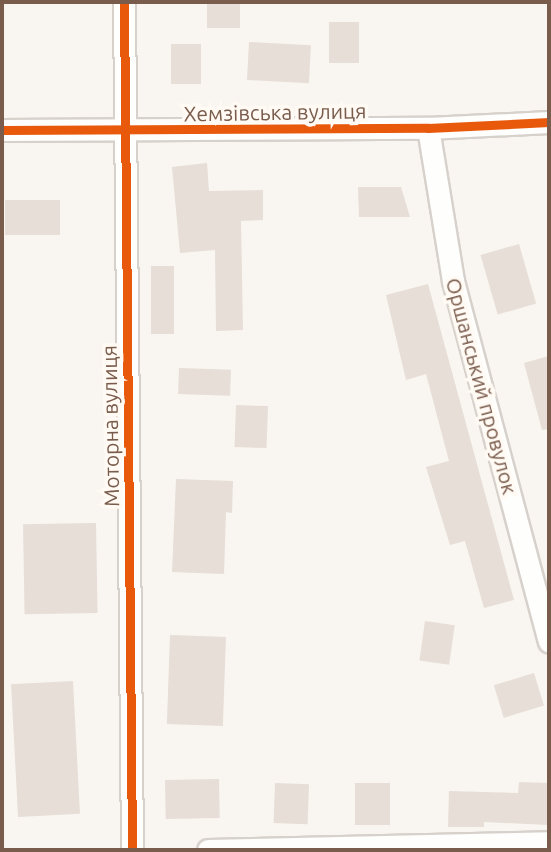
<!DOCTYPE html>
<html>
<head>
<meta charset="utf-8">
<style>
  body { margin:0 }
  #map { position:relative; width:551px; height:852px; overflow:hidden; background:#f9f5f0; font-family:Ubuntu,sans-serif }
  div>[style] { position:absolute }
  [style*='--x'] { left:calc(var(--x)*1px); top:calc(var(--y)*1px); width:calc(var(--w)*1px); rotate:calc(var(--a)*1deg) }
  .building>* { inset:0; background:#e6ded7; transform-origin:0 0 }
  .roads { filter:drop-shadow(2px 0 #d7d1cb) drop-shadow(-2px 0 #d7d1cb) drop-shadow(0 2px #d7d1cb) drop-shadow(0 -2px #d7d1cb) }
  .minor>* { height:21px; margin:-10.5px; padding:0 10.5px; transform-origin:10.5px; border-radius:10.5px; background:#fefefd }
  .cycleway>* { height:9px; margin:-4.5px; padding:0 4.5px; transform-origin:4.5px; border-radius:4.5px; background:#e8590c }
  span { translate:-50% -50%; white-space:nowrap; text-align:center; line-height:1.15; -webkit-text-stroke:7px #fffaf3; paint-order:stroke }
  .street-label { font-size:21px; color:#7a5c4d }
  .frame { position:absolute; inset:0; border:4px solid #7a5c4d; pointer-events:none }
</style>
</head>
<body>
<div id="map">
  <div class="building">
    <i style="left:207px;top:2px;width:33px;height:26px"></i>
    <i style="left:329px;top:22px;width:30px;height:41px"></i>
    <i style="left:249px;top:42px;width:62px;height:38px;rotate:3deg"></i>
    <i style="left:171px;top:44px;width:30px;height:40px"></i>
    <i style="clip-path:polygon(207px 163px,209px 191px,263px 190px,263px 220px,241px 221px,243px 330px,216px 331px,215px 250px,180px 253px,172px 167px)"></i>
    <i style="clip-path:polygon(358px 187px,401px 187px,410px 217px,359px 217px)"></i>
    <i style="left:5px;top:200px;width:55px;height:35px"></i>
    <i style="left:519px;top:244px;width:62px;height:40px;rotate:74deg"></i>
    <i style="left:151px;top:266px;width:23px;height:68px"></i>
    <i style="clip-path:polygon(428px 284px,514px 600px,484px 608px,465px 541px,450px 545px,426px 467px,449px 461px,426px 374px,406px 380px,386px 295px)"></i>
    <i style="clip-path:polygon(549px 356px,549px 429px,542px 430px,524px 363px)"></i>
    <i style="left:179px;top:368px;width:52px;height:26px;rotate:2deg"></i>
    <i style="left:236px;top:405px;width:32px;height:42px;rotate:2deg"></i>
    <i style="clip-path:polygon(176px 479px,233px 481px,232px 513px,226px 512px,224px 574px,172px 572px)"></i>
    <i style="left:96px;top:523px;width:90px;height:73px;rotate:89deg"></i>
    <i style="left:425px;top:621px;width:30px;height:40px;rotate:8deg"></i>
    <i style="left:170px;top:635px;width:56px;height:89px;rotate:2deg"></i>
    <i style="left:534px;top:673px;width:34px;height:42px;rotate:73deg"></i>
    <i style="left:73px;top:681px;width:133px;height:62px;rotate:87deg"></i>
    <i style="left:219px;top:779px;width:39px;height:54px;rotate:89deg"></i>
    <i style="clip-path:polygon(519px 782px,549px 783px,549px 825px,484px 822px,484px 827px,448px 827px,449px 791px,518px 793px)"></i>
    <i style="left:275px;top:783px;width:34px;height:40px;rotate:2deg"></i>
    <i style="left:355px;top:783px;width:35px;height:42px"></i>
  </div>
  <div class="roads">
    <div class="minor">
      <i style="--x:124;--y:2;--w:848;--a:89.46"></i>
      <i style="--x:428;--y:128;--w:155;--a:80.7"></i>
      <i style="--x:453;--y:281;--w:373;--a:75.1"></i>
      <i style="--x:2;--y:130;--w:426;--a:-0.3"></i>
      <i style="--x:428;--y:128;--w:121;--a:-2.8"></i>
      <i style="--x:208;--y:850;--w:341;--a:-1.3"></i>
    </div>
  </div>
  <div class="cycleway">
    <i style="--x:124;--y:2;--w:848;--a:89.46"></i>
    <i style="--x:2;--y:130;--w:426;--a:-0.3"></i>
    <i style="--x:428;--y:128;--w:121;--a:-2.8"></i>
  </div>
  <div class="street-label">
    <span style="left:275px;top:112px;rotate:-1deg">Хемзівська вулиця</span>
    <span style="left:482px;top:386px;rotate:75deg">Оршанський провулок</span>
    <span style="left:110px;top:426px;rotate:-91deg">Моторна вулиця</span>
  </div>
  <div class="frame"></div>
</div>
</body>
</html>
